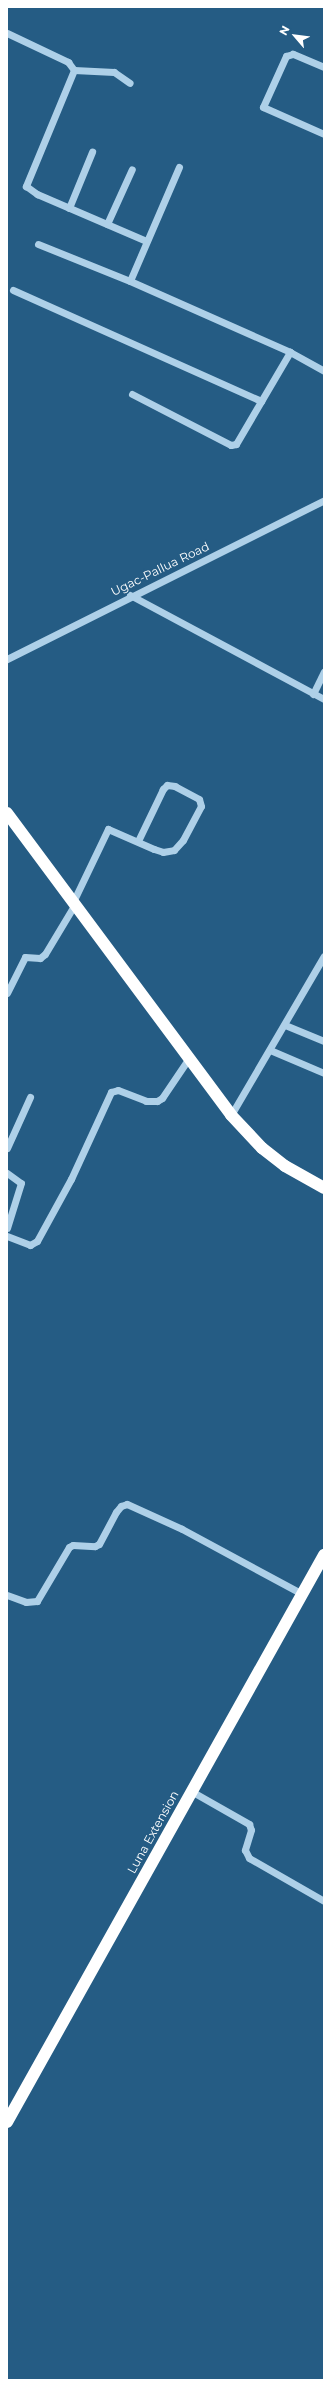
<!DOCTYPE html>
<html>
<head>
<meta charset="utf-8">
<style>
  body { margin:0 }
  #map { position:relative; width:331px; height:2387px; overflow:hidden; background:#255c84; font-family:Montserrat,sans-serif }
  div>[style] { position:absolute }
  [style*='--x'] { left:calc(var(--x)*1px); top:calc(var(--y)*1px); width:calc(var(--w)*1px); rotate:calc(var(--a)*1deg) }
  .minor>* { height:7px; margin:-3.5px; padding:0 3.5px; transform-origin:3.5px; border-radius:3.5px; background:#aed0e8 }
  .highway>* { height:12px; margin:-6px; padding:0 6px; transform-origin:6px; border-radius:6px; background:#fff }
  span { translate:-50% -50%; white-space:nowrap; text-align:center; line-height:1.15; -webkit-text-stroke:3px #255c84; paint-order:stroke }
  .street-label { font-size:12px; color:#fff }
  .frame { position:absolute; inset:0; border:8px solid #fff; pointer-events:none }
  .north { position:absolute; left:275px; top:16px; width:40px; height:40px; -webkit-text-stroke:3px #255c84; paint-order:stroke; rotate:298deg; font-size:11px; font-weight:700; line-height:16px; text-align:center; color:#fff }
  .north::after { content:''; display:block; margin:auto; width:14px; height:18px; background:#fff; clip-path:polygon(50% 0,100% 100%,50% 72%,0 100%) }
</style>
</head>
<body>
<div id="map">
  <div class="minor">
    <i style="--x:7;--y:33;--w:68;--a:25.4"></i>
    <i style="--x:68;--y:62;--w:10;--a:53"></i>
    <i style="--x:324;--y:67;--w:34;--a:-157"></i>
    <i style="--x:293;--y:54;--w:7;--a:164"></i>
    <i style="--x:286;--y:56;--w:56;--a:114.3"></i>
    <i style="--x:263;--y:107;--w:67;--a:23.9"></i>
    <i style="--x:74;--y:70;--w:126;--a:112.5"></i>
    <i style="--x:26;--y:186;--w:14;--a:36"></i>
    <i style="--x:37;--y:194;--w:119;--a:23.3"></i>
    <i style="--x:74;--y:70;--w:40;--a:2.9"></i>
    <i style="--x:114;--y:72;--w:19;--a:35"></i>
    <i style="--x:179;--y:167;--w:124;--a:113.3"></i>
    <i style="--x:130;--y:281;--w:175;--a:23.9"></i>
    <i style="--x:290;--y:352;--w:39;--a:29"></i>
    <i style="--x:69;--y:208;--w:61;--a:-67.7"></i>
    <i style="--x:107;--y:224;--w:60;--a:-65.6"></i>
    <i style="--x:38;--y:244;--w:99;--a:21.9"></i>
    <i style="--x:13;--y:290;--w:272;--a:24.1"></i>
    <i style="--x:132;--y:394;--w:111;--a:27.3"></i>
    <i style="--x:231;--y:445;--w:5;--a:-11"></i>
    <i style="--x:236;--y:444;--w:107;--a:-59.6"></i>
    <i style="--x:130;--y:595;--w:220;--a:28.2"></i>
    <i style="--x:7;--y:659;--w:355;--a:-26.6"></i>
    <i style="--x:313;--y:694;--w:25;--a:-64"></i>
    <i style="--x:73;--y:902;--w:81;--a:-64.4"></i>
    <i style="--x:108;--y:829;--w:50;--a:23.5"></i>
    <i style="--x:154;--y:849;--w:9;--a:18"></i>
    <i style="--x:163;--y:852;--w:11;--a:-10"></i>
    <i style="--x:174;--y:850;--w:13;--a:-48"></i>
    <i style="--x:183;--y:840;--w:38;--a:-62"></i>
    <i style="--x:201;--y:806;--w:7;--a:-106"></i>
    <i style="--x:199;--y:799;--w:27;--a:-152"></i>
    <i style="--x:175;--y:786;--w:8;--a:-173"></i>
    <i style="--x:167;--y:785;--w:6;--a:135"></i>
    <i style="--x:163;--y:789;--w:58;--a:115.7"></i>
    <i style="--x:7;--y:993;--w:40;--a:-63.4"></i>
    <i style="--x:25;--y:957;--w:15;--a:4"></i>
    <i style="--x:40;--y:958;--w:6;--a:-39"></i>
    <i style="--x:45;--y:954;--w:58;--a:-59"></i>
    <i style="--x:285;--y:1025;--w:42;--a:22.3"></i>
    <i style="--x:270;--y:1050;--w:59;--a:23.1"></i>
    <i style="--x:231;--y:1115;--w:184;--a:-59.7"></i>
    <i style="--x:7;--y:1148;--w:56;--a:-65.7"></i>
    <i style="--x:7;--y:1173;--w:17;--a:36"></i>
    <i style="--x:21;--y:1183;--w:47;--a:107.3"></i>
    <i style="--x:7;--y:1236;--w:25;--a:21"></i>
    <i style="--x:30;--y:1245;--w:8;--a:-30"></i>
    <i style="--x:37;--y:1241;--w:71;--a:-61.3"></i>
    <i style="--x:71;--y:1179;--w:96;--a:-65.3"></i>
    <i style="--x:111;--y:1092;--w:7;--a:-16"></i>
    <i style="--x:118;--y:1090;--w:30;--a:21"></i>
    <i style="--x:146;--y:1101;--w:11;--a:0"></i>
    <i style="--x:157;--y:1101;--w:6;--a:-31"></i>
    <i style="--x:162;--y:1098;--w:48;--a:-56"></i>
    <i style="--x:7;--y:1595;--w:20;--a:20"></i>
    <i style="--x:26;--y:1602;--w:11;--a:-5"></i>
    <i style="--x:37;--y:1601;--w:63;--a:-59.3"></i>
    <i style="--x:69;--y:1547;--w:4;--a:-27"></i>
    <i style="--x:73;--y:1545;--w:22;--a:3"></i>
    <i style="--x:95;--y:1546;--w:4;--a:-27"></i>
    <i style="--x:99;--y:1544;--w:36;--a:-62"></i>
    <i style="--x:116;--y:1512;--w:8;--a:-50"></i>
    <i style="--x:121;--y:1506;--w:6;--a:-18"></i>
    <i style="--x:127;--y:1504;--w:60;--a:24.4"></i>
    <i style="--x:182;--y:1529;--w:136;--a:28.4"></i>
    <i style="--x:191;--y:1791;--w:67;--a:29.6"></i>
    <i style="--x:249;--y:1824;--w:6;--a:72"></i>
    <i style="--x:251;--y:1830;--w:21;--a:107"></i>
    <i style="--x:245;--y:1850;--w:9;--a:63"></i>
    <i style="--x:249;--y:1858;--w:86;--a:29.8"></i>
  </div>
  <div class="highway">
    <i style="--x:7;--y:813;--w:376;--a:53.4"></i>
    <i style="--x:231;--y:1115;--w:45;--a:46.8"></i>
    <i style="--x:262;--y:1148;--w:29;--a:38"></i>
    <i style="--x:285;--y:1166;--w:45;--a:29.4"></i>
    <i style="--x:7;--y:2122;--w:650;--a:-60.79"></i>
  </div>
  <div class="street-label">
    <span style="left:160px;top:569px;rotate:-26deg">Ugac-Pallua Road</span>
    <span style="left:153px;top:1832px;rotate:-61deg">Luna Extension</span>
  </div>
  <div class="frame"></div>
  <div class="north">N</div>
</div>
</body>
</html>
